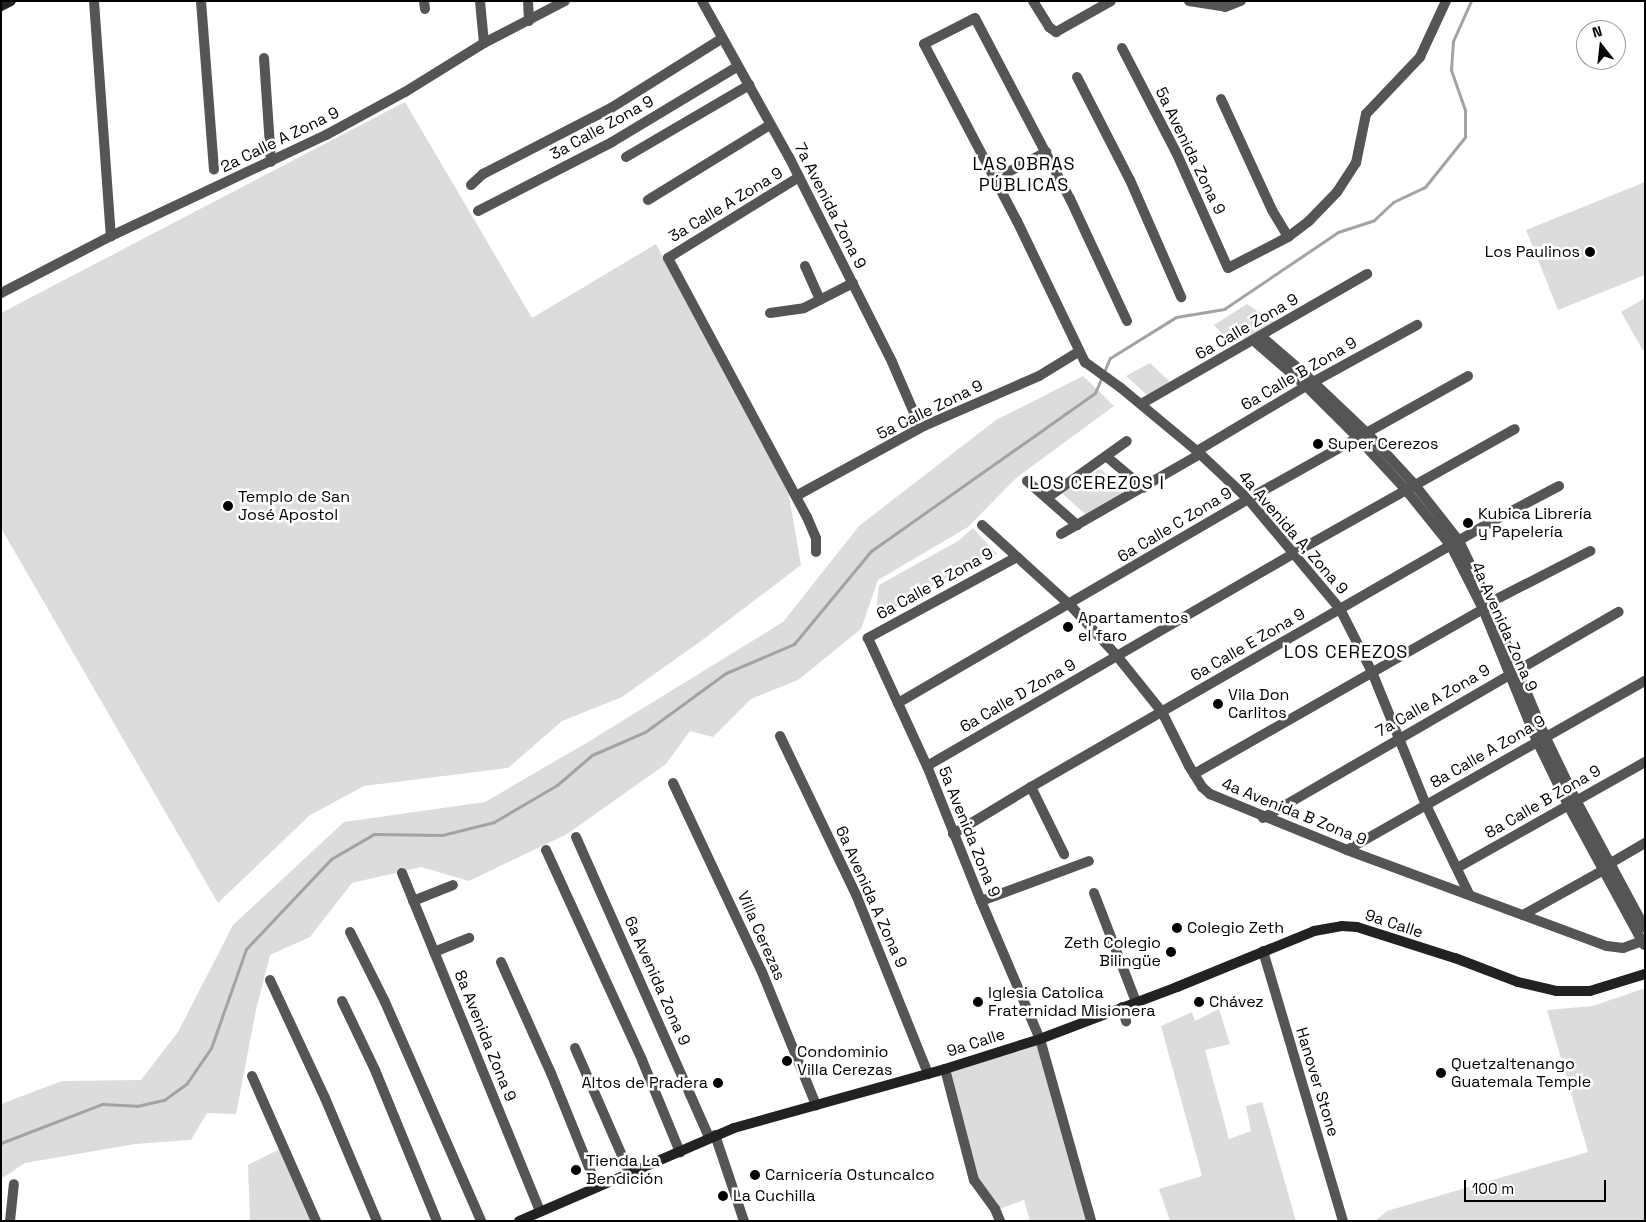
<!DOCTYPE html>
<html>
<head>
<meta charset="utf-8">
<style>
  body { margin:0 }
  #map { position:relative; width:1646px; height:1222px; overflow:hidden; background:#fff; font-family:"Space Grotesk",sans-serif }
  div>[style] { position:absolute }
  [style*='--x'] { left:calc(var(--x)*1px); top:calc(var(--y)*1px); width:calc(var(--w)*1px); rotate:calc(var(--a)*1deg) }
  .green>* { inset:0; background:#dcdcdc }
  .stream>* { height:3px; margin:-1.5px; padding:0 1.5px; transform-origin:1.5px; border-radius:1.5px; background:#a3a3a3 }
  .street>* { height:10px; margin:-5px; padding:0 5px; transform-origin:5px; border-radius:5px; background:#555 }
  .secondary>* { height:10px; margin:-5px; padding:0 5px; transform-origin:5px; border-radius:5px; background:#222 }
  .dots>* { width:14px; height:14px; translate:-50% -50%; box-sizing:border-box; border:2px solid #fff; border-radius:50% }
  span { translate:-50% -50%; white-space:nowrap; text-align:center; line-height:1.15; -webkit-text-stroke:5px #fff; paint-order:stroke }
  .street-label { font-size:16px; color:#000 }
  .poi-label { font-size:16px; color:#000 }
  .right { translate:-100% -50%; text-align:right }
  .left { translate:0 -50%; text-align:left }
  .neighbourhood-label { font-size:18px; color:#000; letter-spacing:1px }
  .frame { position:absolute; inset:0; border:2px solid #000; pointer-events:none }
  .north { position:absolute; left:1576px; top:20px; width:50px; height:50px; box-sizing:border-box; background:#fff; border:1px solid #999; border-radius:50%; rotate:344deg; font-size:14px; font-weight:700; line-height:20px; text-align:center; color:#000 }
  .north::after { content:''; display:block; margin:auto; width:18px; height:22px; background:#000; clip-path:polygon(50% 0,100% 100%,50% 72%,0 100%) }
  .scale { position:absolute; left:1464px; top:1180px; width:142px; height:22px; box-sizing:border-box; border:2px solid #000; border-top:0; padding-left:6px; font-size:15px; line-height:18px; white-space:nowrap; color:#000; -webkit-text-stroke:4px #fff; paint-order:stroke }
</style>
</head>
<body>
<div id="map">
  <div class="green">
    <i style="clip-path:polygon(405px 102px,532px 318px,656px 244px,788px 490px,801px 565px,701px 641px,622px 697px,562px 721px,508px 768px,364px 786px,310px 815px,218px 903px,1px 528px,1px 313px)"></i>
    <i style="clip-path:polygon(1645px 182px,1645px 275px,1558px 310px,1526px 230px)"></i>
    <i style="clip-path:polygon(1645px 298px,1645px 354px,1621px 312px)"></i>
    <i style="clip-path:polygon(1247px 304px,1276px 323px,1231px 344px,1214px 325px)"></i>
    <i style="clip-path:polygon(1150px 363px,1171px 383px,1148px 396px,1126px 376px)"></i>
    <i style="clip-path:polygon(1083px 376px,1114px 406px,1016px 478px,968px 527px,878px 580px,861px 629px,798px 680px,751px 699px,713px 737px,690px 731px,666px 764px,567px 834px,469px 881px,421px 867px,352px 883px,310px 937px,270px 955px,256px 1010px,236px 1114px,207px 1113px,191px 1140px,135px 1144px,25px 1163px,1px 1179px,1px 1104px,62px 1081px,141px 1080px,178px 1032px,233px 925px,344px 822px,485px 802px,588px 742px,783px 622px,859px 526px,996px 420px)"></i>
    <i style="clip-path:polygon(1100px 469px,1127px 491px,1086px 515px,1062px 493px)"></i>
    <i style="clip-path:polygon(973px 528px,997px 554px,979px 563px,975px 557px,954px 573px,879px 618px,876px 610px,879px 585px,958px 541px)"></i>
    <i style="clip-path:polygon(1645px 988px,1645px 1221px,1375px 1221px,1387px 1211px,1588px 1152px,1547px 1010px,1593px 1006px)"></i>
    <i style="clip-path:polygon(1219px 1009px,1230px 1044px,1205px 1050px,1229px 1139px,1251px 1131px,1246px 1106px,1262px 1102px,1296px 1221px,1170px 1221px,1159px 1189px,1202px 1176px,1161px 1026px,1192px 1012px,1195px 1021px)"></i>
    <i style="clip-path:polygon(1038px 1043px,1088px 1221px,1030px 1221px,1024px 1200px,999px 1209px,977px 1182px,949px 1073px)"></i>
    <i style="clip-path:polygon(280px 1149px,311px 1221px,250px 1221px,248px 1165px)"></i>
  </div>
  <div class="stream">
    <i style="--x:1;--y:1143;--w:108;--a:-21.1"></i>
    <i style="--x:102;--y:1104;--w:35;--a:3"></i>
    <i style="--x:137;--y:1106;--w:28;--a:-13"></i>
    <i style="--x:164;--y:1100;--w:29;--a:-36"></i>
    <i style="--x:187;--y:1083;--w:42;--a:-55.6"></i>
    <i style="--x:211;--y:1048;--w:105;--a:-70.5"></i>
    <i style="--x:246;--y:949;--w:124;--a:-46.6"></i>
    <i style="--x:331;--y:859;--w:50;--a:-30.2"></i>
    <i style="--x:374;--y:834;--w:68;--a:0.8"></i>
    <i style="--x:442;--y:835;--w:54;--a:-14"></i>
    <i style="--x:494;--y:822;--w:73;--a:-30.4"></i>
    <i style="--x:557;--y:785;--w:46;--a:-40.6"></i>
    <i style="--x:592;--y:755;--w:58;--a:-23.5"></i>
    <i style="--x:645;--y:732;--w:100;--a:-36.1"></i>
    <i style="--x:726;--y:673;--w:74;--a:-23.1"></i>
    <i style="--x:794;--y:644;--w:121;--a:-50.4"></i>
    <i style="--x:871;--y:551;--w:274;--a:-35.2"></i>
    <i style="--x:1095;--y:393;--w:38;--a:-67"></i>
    <i style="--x:1110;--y:358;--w:78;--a:-31.8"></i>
    <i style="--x:1176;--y:317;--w:49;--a:-9.5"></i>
    <i style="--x:1224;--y:309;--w:138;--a:-34"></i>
    <i style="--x:1338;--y:232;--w:38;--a:-18"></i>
    <i style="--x:1374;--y:220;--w:26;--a:-43"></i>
    <i style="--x:1393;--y:202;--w:35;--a:-25"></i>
    <i style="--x:1425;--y:187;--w:64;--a:-51.3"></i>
    <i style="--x:1465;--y:137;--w:27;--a:-90"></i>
    <i style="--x:1465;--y:110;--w:42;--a:-109.3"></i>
    <i style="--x:1451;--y:70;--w:29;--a:-86"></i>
    <i style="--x:1453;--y:41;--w:44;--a:-65.8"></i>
  </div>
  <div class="street">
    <i style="--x:94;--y:1;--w:236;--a:85.9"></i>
    <i style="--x:201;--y:1;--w:169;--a:85.6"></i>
    <i style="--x:424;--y:1;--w:8;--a:83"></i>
    <i style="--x:480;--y:1;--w:42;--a:84.6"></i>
    <i style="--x:528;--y:1;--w:20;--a:87"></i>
    <i style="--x:702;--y:1;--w:179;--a:60.9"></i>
    <i style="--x:789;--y:157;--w:229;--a:63.3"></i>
    <i style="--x:892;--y:362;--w:58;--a:66.5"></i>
    <i style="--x:915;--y:415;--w:14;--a:51"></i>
    <i style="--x:1033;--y:1;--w:31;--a:58"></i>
    <i style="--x:1049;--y:27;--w:9;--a:36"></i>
    <i style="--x:1056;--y:32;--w:63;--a:-29.4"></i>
    <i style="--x:1189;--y:1;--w:36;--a:9"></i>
    <i style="--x:1225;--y:7;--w:17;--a:-21"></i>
    <i style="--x:1122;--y:48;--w:117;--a:62.6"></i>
    <i style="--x:1176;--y:152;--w:127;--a:65.9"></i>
    <i style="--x:1228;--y:268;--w:68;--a:-27.3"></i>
    <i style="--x:1288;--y:237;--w:26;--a:-37"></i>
    <i style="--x:1309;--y:221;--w:40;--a:-46"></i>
    <i style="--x:1337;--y:192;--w:35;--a:-57"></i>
    <i style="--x:1356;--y:163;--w:50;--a:-78.5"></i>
    <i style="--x:1366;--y:114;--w:79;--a:-46.5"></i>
    <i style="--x:1420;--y:57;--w:62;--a:-65.1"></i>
    <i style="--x:264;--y:58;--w:104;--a:86.1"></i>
    <i style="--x:1077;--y:77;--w:116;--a:62.8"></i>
    <i style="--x:1130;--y:180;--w:128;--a:66.4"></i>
    <i style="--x:1221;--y:99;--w:122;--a:65.3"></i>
    <i style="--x:1272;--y:210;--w:31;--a:59"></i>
    <i style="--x:626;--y:157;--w:143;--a:-30.3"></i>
    <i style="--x:799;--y:177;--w:154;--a:148.3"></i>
    <i style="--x:668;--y:258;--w:294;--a:61.8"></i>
    <i style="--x:807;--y:517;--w:23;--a:67"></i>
    <i style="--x:816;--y:538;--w:14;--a:90"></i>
    <i style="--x:995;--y:179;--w:58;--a:-27.9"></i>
    <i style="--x:471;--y:185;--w:16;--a:-43"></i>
    <i style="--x:483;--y:174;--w:144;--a:-27.3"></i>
    <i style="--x:611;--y:108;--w:130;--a:-32.1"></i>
    <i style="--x:648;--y:200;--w:143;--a:-31.6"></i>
    <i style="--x:478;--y:211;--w:151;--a:-27.2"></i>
    <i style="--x:612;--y:142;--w:146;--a:-31"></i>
    <i style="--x:805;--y:266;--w:37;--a:66"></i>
    <i style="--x:1;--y:293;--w:124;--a:-27.4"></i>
    <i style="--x:111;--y:236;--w:238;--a:-25.2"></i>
    <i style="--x:326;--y:135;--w:90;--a:-28.6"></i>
    <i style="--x:405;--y:92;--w:93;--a:-31.8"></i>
    <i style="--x:484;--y:43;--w:91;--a:-27.4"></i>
    <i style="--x:770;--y:313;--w:34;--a:-8"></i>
    <i style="--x:804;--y:308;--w:55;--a:-27"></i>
    <i style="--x:1127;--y:321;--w:135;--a:-115"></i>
    <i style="--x:1070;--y:199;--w:204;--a:-117.7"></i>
    <i style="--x:975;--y:18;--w:57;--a:153"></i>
    <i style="--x:924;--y:44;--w:200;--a:62.3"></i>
    <i style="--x:1017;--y:221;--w:157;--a:64.3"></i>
    <i style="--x:1085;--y:362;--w:44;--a:35.8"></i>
    <i style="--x:1121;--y:388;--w:99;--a:39.7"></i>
    <i style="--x:1197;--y:451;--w:70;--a:43.3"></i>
    <i style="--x:1248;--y:499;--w:143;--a:50.1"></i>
    <i style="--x:1340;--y:609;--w:71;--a:63.1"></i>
    <i style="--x:1372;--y:672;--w:144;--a:67.9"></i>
    <i style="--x:1426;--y:805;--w:99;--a:64.2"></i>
    <i style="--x:1261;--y:336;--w:60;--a:40.9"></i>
    <i style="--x:1306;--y:375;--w:84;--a:43.6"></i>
    <i style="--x:1367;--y:433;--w:71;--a:47.3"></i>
    <i style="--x:1415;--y:485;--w:71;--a:51.8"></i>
    <i style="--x:1459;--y:541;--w:69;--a:64.2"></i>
    <i style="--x:1489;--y:603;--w:144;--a:67.2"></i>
    <i style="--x:1545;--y:736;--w:71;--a:64.2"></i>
    <i style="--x:1576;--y:800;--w:145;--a:61.7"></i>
    <i style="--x:1254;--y:341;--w:69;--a:40.9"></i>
    <i style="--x:1306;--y:386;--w:74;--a:45"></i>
    <i style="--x:1358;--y:438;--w:71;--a:47.3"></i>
    <i style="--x:1406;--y:490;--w:72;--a:51.2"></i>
    <i style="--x:1451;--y:546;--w:71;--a:63.1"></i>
    <i style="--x:1483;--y:609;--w:143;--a:67.8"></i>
    <i style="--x:1537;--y:741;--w:71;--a:64.2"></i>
    <i style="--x:1568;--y:805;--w:159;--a:61.5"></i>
    <i style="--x:1141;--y:404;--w:261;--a:-29.9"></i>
    <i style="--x:1197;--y:451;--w:127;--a:-30.8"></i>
    <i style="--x:1306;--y:386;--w:127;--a:-28.8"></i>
    <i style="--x:1107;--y:457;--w:48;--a:40"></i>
    <i style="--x:1027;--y:481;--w:67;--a:41.3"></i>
    <i style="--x:796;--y:496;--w:146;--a:-28.7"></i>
    <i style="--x:924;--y:426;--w:125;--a:-23.5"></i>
    <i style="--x:1039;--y:376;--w:46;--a:-31.6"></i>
    <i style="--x:1047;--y:498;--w:98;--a:-35.5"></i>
    <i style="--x:982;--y:525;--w:119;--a:42.3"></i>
    <i style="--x:1070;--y:605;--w:69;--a:47.3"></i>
    <i style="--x:1117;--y:656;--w:72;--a:51.2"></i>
    <i style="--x:1162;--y:712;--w:60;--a:63.4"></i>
    <i style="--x:1189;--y:766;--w:25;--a:58"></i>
    <i style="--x:1202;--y:787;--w:11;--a:41"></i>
    <i style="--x:1210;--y:794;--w:148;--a:22.2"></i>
    <i style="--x:1347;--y:850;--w:277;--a:20.3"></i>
    <i style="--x:1607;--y:946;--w:16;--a:7"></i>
    <i style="--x:1623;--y:948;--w:23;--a:-20"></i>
    <i style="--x:1061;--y:534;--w:160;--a:-29.9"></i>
    <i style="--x:1017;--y:557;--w:170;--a:151.5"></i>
    <i style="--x:868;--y:638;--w:141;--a:65.3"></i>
    <i style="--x:927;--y:766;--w:145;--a:68.2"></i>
    <i style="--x:981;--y:901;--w:150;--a:66.9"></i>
    <i style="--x:1040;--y:1039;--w:189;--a:74.3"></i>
    <i style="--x:898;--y:703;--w:405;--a:-30.2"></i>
    <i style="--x:1248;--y:499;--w:252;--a:-29.2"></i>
    <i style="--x:780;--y:736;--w:178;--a:64.4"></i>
    <i style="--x:857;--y:897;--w:191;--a:68.1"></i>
    <i style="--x:927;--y:766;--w:424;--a:-30.1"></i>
    <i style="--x:1294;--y:553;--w:253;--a:-29.3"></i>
    <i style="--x:1194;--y:774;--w:333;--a:-29.7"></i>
    <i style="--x:1483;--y:609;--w:8;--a:-45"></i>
    <i style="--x:1489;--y:603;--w:114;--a:-27.2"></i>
    <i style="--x:673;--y:783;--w:209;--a:64.8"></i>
    <i style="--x:762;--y:972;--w:144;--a:67.9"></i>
    <i style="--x:1031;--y:787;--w:75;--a:63.8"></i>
    <i style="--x:1263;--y:818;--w:411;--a:-30.1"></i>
    <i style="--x:953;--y:834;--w:91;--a:-31.1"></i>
    <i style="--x:1031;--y:787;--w:531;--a:-29.95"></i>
    <i style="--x:1491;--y:522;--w:77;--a:-27.9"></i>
    <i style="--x:576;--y:837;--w:328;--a:66.1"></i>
    <i style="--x:546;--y:850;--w:231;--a:65.4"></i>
    <i style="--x:642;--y:1060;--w:100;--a:67.6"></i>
    <i style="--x:1347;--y:850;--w:343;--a:-29.6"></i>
    <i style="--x:1457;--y:868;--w:216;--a:-29.4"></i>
    <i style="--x:402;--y:873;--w:365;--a:67.8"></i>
    <i style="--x:1094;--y:893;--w:117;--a:68.9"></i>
    <i style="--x:413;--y:901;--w:43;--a:-21.8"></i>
    <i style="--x:981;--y:901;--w:115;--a:-20.3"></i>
    <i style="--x:1523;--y:915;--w:90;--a:-29.1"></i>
    <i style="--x:1602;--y:871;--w:10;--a:-45"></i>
    <i style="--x:1609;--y:864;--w:42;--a:-30.3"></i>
    <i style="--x:350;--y:932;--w:78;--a:63.4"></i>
    <i style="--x:385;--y:1002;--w:239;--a:66.3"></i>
    <i style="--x:1263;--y:951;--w:282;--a:73.5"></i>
    <i style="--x:434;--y:952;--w:38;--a:-22"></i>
    <i style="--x:501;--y:962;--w:122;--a:65.8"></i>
    <i style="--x:551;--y:1073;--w:123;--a:68"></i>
    <i style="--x:270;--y:980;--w:130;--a:65"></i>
    <i style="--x:325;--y:1098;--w:134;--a:67.1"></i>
    <i style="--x:342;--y:1001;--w:76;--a:64.4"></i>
    <i style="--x:375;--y:1070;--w:163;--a:67.7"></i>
    <i style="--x:1122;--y:1007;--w:15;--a:74"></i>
    <i style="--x:575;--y:1048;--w:137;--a:66.4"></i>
    <i style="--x:945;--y:1069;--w:115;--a:75.4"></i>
    <i style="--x:974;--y:1180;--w:36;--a:54"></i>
    <i style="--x:995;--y:1209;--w:13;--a:67"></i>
    <i style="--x:252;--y:1076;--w:158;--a:66.2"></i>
    <i style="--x:715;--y:1135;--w:91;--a:71.4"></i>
    <i style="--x:10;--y:1221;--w:37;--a:-84"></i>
  </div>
  <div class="secondary">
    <i style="--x:1;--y:6;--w:11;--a:-27"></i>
    <i style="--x:519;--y:1221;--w:234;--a:-23.4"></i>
    <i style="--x:734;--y:1128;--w:219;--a:-15.6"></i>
    <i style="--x:945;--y:1069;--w:100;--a:-17.5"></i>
    <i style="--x:1040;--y:1039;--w:147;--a:-20.8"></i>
    <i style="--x:1177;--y:987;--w:148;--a:-22.2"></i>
    <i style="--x:1314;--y:931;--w:28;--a:-10"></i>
    <i style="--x:1342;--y:926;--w:15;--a:4"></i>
    <i style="--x:1357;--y:927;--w:103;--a:17.6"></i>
    <i style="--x:1455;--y:958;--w:67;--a:20.9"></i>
    <i style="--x:1518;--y:982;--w:39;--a:13"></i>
    <i style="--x:1556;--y:991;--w:34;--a:0"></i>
    <i style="--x:1590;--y:991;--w:58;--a:-17.2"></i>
  </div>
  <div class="dots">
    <i style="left:1590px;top:252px;background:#000"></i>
    <i style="left:1318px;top:444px;background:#000"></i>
    <i style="left:228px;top:506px;background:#000"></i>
    <i style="left:1468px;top:523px;background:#000"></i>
    <i style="left:1068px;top:627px;background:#000"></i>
    <i style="left:1218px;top:704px;background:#000"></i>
    <i style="left:1177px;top:928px;background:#000"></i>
    <i style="left:1171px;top:952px;background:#000"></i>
    <i style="left:978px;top:1002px;background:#000"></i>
    <i style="left:1199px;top:1002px;background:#000"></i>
    <i style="left:787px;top:1061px;background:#000"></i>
    <i style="left:1441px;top:1073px;background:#000"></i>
    <i style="left:718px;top:1083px;background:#000"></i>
    <i style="left:576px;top:1170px;background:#000"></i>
    <i style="left:755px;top:1175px;background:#000"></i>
    <i style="left:723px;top:1196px;background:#000"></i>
  </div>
  <div class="street-label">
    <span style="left:602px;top:128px;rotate:-29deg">3a Calle Zona 9</span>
    <span style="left:280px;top:140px;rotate:-26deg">2a Calle A Zona 9</span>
    <span style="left:1190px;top:151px;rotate:64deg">5a Avenida Zona 9</span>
    <span style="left:726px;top:205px;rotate:-31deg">3a Calle A Zona 9</span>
    <span style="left:830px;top:206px;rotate:63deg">7a Avenida Zona 9</span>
    <span style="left:1247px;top:327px;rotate:-30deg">6a Calle Zona 9</span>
    <span style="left:1299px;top:374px;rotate:-30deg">6a Calle B Zona 9</span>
    <span style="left:930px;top:410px;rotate:-26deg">5a Calle Zona 9</span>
    <span style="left:1175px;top:525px;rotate:-31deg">6a Calle C Zona 9</span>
    <span style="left:1293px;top:533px;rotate:49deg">4a Avenida A, Zona 9</span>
    <span style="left:935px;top:584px;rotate:-29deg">6a Calle B Zona 9</span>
    <span style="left:1504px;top:627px;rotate:66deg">4a Avenida Zona 9</span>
    <span style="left:1248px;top:645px;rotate:-30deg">6a Calle E Zona 9</span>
    <span style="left:1018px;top:696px;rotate:-30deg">6a Calle D Zona 9</span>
    <span style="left:1433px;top:701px;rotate:-30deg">7a Calle A Zona 9</span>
    <span style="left:1488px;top:752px;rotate:-30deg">8a Calle A Zona 9</span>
    <span style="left:1543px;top:802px;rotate:-30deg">8a Calle B Zona 9</span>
    <span style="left:1294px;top:812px;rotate:22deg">4a Avenida B Zona 9</span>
    <span style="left:969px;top:832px;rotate:68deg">5a Avenida Zona 9</span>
    <span style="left:871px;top:897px;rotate:66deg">6a Avenida A Zona 9</span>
    <span style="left:1394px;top:924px;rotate:18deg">9a Calle</span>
    <span style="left:761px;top:936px;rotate:66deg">Villa Cerezas</span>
    <span style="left:657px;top:981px;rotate:66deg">6a Avenida Zona 9</span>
    <span style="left:485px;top:1036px;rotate:68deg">8a Avenida Zona 9</span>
    <span style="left:976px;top:1043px;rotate:-18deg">9a Calle</span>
    <span style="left:1317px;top:1082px;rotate:73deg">Hanover Stone</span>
  </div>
  <div class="poi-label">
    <span class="right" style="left:1580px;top:252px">Los Paulinos</span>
    <span class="left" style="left:1328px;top:444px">Super Cerezos</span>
    <span class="left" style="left:238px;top:506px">Templo de San<br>José Apostol</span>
    <span class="left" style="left:1478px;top:523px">Kubica Librería<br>y Papelería</span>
    <span class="left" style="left:1078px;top:627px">Apartamentos<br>el faro</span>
    <span class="left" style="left:1228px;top:704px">Vila Don<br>Carlitos</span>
    <span class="left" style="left:1187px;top:928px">Colegio Zeth</span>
    <span class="right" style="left:1161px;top:952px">Zeth Colegio<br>Bilingüe</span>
    <span class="left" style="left:988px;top:1002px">Iglesia Catolica<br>Fraternidad Misionera</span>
    <span class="left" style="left:1209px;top:1002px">Chávez</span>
    <span class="left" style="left:797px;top:1061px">Condominio<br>Villa Cerezas</span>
    <span class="left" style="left:1451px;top:1073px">Quetzaltenango<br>Guatemala Temple</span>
    <span class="right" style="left:708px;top:1083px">Altos de Pradera</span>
    <span class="left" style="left:586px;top:1170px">Tienda La<br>Bendición</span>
    <span class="left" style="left:765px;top:1175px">Carnicería Ostuncalco</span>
    <span class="left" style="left:733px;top:1196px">La Cuchilla</span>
  </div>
  <div class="neighbourhood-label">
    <span style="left:1024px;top:175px">LAS OBRAS<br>PÚBLICAS</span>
    <span style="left:1097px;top:483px">LOS CEREZOS I</span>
    <span style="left:1346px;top:652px">LOS CEREZOS</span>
  </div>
  <div class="frame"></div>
  <div class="north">N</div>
  <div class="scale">100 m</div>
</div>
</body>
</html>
